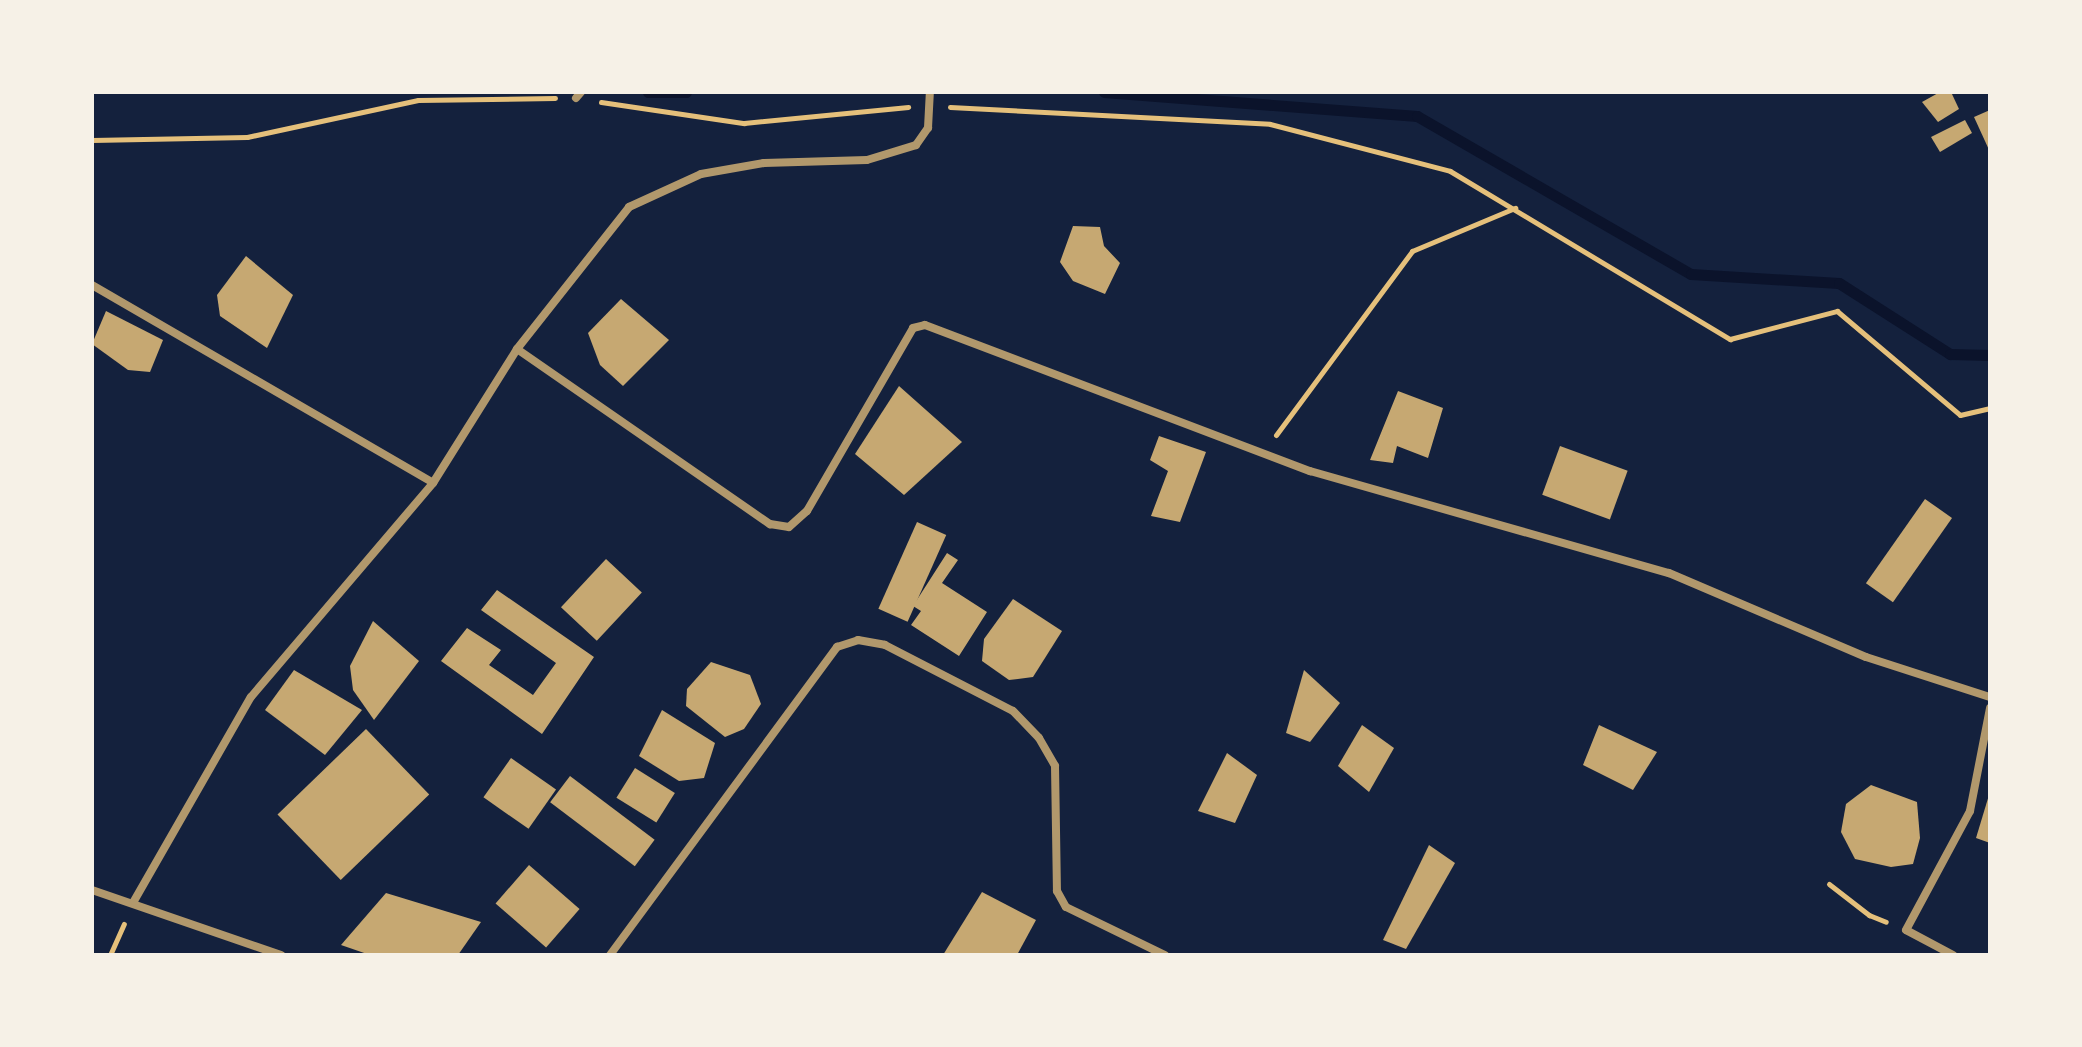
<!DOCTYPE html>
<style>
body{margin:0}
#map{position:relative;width:2082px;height:1047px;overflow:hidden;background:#14213d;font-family:"Fira Sans Condensed",sans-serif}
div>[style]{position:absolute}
.stream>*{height:11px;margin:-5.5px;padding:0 5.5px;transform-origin:5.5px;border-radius:5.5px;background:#0b132b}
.building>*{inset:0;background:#c6a872;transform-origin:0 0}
.path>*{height:5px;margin:-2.5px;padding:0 2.5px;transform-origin:2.5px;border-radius:2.5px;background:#e5c07b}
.minor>*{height:8px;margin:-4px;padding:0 4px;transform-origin:4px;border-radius:4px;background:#b1986c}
span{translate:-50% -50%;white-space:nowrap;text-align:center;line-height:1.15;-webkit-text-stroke:8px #f6f1e7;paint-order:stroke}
.frame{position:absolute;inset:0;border:94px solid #f6f1e7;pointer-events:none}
</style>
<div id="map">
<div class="stream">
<i style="left:648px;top:92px;width:38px"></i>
<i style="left:1104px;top:92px;width:314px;rotate:4.4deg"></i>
<i style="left:1417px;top:116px;width:316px;rotate:30deg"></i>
<i style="left:1691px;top:274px;width:148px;rotate:3.5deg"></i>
<i style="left:1839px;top:283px;width:132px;rotate:32.6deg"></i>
<i style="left:1950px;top:354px;width:40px;rotate:1.4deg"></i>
</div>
<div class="building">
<i style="clip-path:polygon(1940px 92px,1951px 92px,1959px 109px,1938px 122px,1922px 102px)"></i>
<i style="clip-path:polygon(1990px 110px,1990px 152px,1974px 117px)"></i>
<i style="clip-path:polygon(1965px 120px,1972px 133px,1940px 152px,1931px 137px)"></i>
<i style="clip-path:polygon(1073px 226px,1100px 227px,1104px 246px,1120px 263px,1105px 294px,1073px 281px,1060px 262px)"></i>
<i style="clip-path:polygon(246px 256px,293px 295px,267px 348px,220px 316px,217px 295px)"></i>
<i style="clip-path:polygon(621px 299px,669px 340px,623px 386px,600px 365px,588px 333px)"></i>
<i style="clip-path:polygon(106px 311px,163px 340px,150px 372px,128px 370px,92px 344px)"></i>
<i style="clip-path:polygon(899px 386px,962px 442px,904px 495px,855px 454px)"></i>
<i style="clip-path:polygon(1398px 391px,1443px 408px,1428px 458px,1397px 446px,1393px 463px,1370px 460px)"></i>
<i style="clip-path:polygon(1159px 436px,1206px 452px,1180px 522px,1151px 516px,1168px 471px,1150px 460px)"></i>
<i style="left:1560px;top:446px;width:72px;height:52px;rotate:20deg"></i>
<i style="left:1925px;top:499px;width:33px;height:103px;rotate:35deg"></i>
<i style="left:917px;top:522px;width:32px;height:95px;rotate:24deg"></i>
<i style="clip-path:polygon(947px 553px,958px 560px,942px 583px,987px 612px,959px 656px,911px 625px,921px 611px,913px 606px)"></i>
<i style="left:606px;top:559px;width:49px;height:66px;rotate:43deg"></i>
<i style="clip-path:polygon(497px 590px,594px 657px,542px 734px,441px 661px,467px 628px,501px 650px,489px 665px,533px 695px,556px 663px,481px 610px)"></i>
<i style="clip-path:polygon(1013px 599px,1062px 631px,1033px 677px,1009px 680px,982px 661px,984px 639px)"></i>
<i style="clip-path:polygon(373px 621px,419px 661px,374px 720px,353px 690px,350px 666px)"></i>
<i style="clip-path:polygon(711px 662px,750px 675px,761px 704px,744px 729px,725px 737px,686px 706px,687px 689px)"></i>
<i style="clip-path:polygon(294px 670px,362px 710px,325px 755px,265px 710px)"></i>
<i style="clip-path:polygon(1304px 670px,1340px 703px,1310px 742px,1286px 733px)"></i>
<i style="clip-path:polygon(662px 710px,715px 743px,704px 778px,679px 781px,639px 756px)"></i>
<i style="clip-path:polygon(1362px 725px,1394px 748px,1369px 792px,1338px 766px)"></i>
<i style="clip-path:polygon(1599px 725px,1657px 752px,1633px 790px,1583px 765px)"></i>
<i style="left:366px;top:729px;width:91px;height:123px;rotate:46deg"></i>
<i style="clip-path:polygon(1227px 753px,1257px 775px,1235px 823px,1198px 811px)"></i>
<i style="left:511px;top:758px;width:55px;height:48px;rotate:35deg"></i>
<i style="left:635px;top:768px;width:47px;height:35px;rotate:32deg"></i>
<i style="left:570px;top:776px;width:106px;height:33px;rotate:37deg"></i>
<i style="clip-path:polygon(1871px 785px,1917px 802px,1920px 838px,1913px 864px,1891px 867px,1855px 859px,1841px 832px,1846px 804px)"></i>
<i style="clip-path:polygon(1989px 795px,1990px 795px,1990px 843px,1976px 838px)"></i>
<i style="clip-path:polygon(1429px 845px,1455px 863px,1406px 949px,1383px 940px)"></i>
<i style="left:529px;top:865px;width:67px;height:51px;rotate:41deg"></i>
<i style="clip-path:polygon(982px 892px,1036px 920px,1017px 955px,943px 955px)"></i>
<i style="clip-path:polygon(386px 893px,481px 922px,458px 955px,370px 955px,341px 945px)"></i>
</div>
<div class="path">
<i style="left:601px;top:102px;width:145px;rotate:8.4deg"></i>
<i style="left:744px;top:123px;width:165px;rotate:-5.6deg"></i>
<i style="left:950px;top:107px;width:320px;rotate:3deg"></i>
<i style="left:1270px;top:124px;width:186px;rotate:14.6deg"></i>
<i style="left:1450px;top:171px;width:327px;rotate:31deg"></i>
<i style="left:1730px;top:339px;width:111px;rotate:-14.7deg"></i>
<i style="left:1837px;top:311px;width:161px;rotate:40.2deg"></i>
<i style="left:1960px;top:415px;width:31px;rotate:-13deg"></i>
<i style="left:92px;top:140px;width:155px;rotate:-1.1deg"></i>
<i style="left:247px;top:137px;width:175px;rotate:-12.2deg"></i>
<i style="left:418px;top:100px;width:137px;rotate:-0.8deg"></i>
<i style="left:1276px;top:435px;width:229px;rotate:-53.5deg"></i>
<i style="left:1412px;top:251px;width:112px;rotate:-22.7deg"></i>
<i style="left:1829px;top:884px;width:51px;rotate:37.8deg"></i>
<i style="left:1869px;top:915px;width:18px;rotate:22deg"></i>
<i style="left:110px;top:955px;width:34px;rotate:-66deg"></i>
</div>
<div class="minor">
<i style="left:576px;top:98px;width:8px;rotate:-50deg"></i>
<i style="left:92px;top:285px;width:394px;rotate:30.1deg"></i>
<i style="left:517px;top:349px;width:308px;rotate:34.7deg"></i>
<i style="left:770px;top:524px;width:19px;rotate:9deg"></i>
<i style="left:789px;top:527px;width:24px;rotate:-42deg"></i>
<i style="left:807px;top:511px;width:211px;rotate:-59.9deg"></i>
<i style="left:913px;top:328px;width:12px;rotate:-14deg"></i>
<i style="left:925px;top:325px;width:412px;rotate:20.8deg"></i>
<i style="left:1310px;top:471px;width:373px;rotate:15.9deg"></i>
<i style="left:1669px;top:573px;width:214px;rotate:23.1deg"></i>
<i style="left:1866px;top:657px;width:130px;rotate:17.9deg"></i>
<i style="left:92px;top:890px;width:200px;rotate:19deg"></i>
<i style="left:134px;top:901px;width:235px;rotate:-60.2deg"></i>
<i style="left:251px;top:697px;width:281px;rotate:-49.6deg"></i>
<i style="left:433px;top:483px;width:158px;rotate:-57.9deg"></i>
<i style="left:517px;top:349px;width:181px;rotate:-51.7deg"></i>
<i style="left:629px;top:207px;width:79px;rotate:-24.6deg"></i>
<i style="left:701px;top:174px;width:64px;rotate:-9.9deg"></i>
<i style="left:764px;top:163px;width:103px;rotate:-1.7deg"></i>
<i style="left:867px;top:160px;width:51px;rotate:-17deg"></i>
<i style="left:916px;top:145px;width:21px;rotate:-55deg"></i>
<i style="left:928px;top:128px;width:36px;rotate:-87deg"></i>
<i style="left:610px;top:955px;width:383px;rotate:-53.6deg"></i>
<i style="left:837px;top:647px;width:22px;rotate:-18deg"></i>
<i style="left:858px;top:640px;width:27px;rotate:10deg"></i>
<i style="left:885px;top:645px;width:144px;rotate:27.3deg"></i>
<i style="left:1013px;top:711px;width:37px;rotate:46deg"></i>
<i style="left:1039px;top:738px;width:32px;rotate:60deg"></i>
<i style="left:1055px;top:766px;width:125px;rotate:89.1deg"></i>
<i style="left:1057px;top:891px;width:18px;rotate:61deg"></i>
<i style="left:1066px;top:907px;width:110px;rotate:25.9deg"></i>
<i style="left:1953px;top:955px;width:53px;rotate:-152deg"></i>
<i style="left:1906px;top:930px;width:135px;rotate:-61.7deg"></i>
<i style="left:1970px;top:811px;width:105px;rotate:-79deg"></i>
</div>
<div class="frame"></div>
</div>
